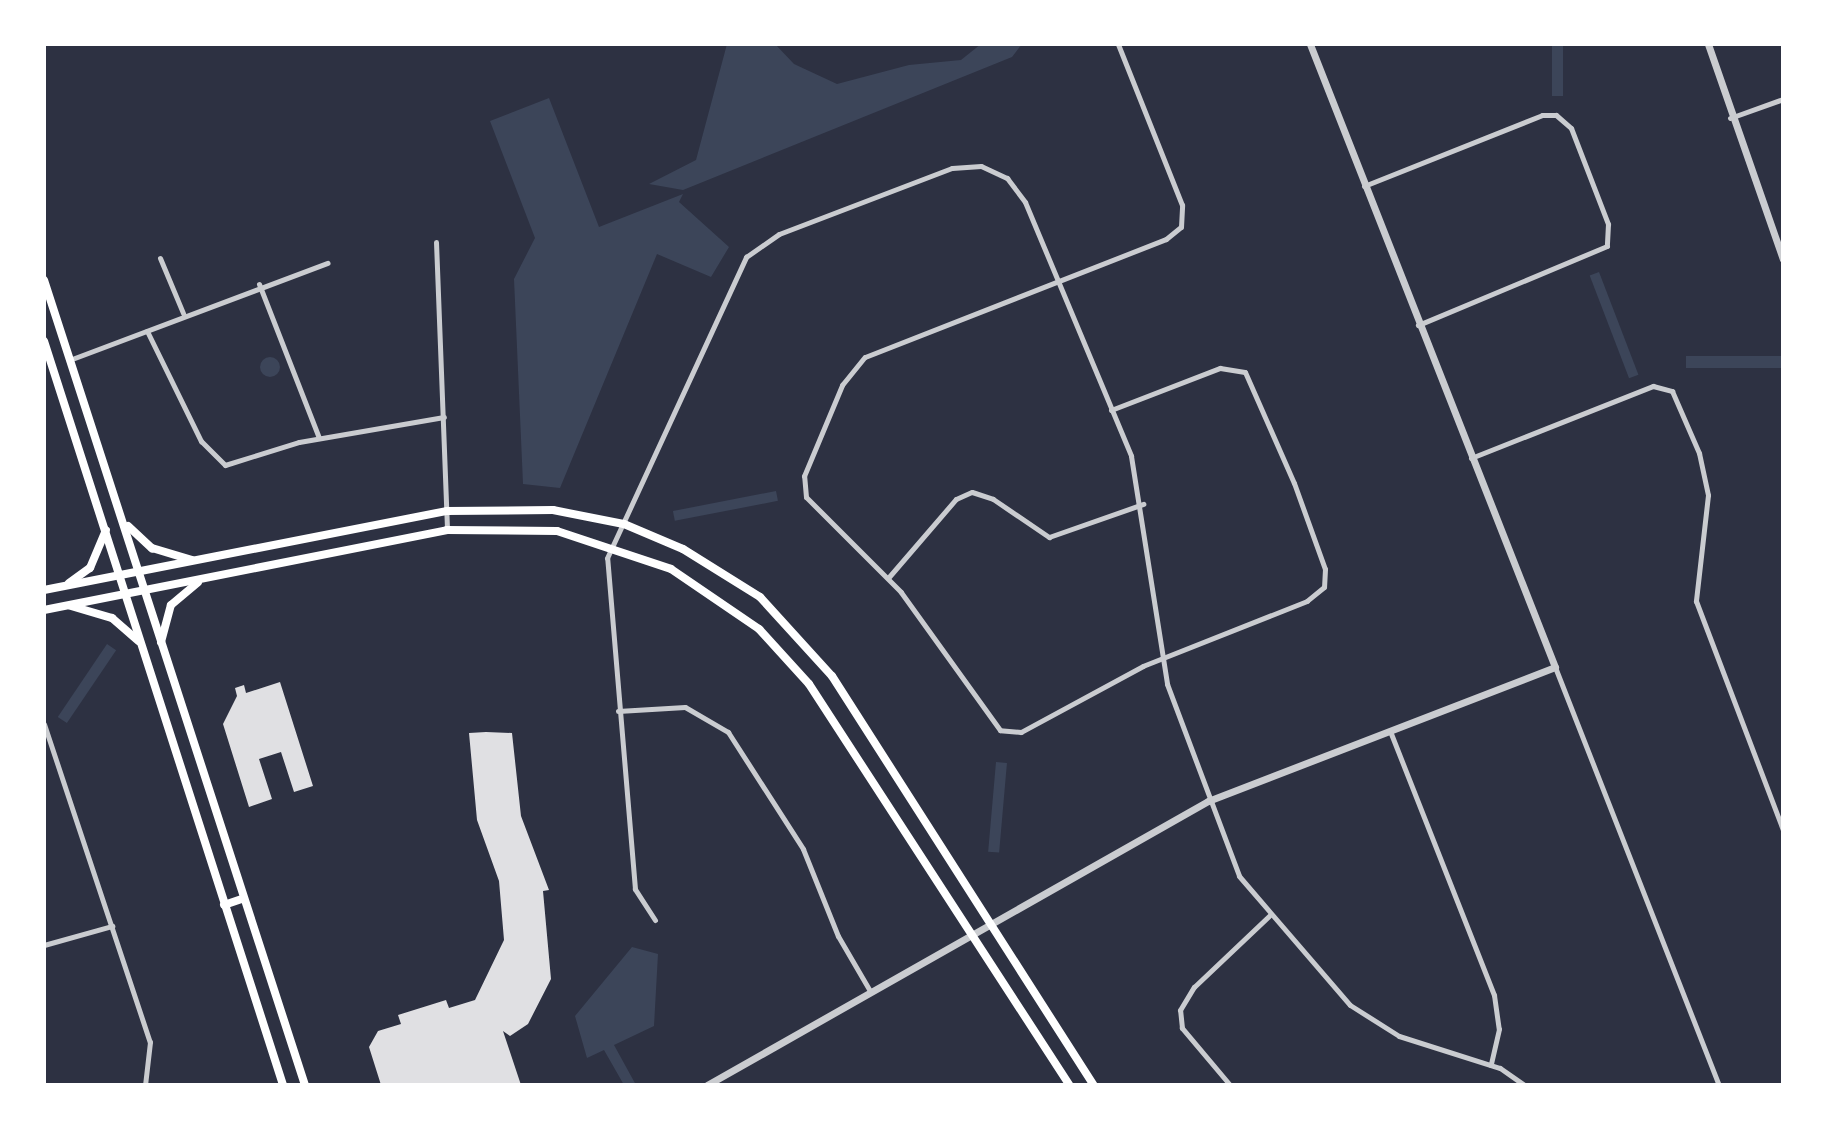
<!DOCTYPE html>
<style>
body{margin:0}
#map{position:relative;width:1827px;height:1129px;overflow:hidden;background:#2d3142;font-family:"Source Sans 3",sans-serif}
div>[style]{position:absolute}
.green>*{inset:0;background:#3c4559;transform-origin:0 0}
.round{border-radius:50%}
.building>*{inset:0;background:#e0e0e3}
.minor>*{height:5px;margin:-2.5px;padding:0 2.5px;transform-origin:2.5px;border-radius:2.5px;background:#caccd0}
.tertiary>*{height:7px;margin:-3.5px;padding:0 3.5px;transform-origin:3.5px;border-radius:3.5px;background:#caccd0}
.secondary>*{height:8px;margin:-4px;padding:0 4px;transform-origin:4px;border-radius:4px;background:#fff}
span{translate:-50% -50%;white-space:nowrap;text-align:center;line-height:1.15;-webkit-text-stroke:7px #fff;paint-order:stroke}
.frame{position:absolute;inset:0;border:46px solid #fff;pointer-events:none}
</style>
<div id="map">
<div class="green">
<i style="clip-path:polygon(727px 44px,775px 44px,794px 64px,837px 84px,909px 65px,961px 60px,981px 44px,1022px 44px,1012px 57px,683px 190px,649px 184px,696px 160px)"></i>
<i style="left:1552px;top:44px;width:11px;height:52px"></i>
<i style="clip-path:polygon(549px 98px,599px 227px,683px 194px,679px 202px,729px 247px,711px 277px,657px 254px,560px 488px,523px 484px,514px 279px,535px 238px,490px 121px)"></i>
<i style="left:1599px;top:272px;width:110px;height:10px;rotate:69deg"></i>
<i style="left:1783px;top:356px;width:12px;height:97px;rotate:90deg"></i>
<i class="round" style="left:260px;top:357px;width:20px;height:20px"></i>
<i style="left:776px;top:491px;width:10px;height:105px;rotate:79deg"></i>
<i style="left:107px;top:644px;width:11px;height:88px;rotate:34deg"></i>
<i style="left:996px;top:762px;width:11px;height:90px;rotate:5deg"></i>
<i style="clip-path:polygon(632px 947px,658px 954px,654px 1026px,614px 1045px,636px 1085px,624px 1085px,604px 1050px,587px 1058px,575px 1016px)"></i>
</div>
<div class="building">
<i style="clip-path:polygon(280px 682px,313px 786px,294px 792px,281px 752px,259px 759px,272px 799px,249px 807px,223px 724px,237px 696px,235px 688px,244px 685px,246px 693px)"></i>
<i style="clip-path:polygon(486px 732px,512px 733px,521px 816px,549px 890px,543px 891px,551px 979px,528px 1024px,510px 1036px,503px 1031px,521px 1085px,381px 1085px,369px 1047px,378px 1031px,401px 1024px,398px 1015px,446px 1000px,449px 1008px,475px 1000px,504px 940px,499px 881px,477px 820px,469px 733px)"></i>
</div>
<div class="minor">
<i style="left:1730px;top:118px;width:56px;rotate:-19.7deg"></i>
<i style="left:1364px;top:186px;width:192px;rotate:-21.7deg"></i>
<i style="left:1542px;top:115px;width:14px"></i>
<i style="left:1556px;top:115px;width:20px;rotate:41deg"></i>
<i style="left:1571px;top:128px;width:103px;rotate:68.9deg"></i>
<i style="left:1608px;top:224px;width:22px;rotate:93deg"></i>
<i style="left:1607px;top:246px;width:205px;rotate:157.3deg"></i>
<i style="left:436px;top:242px;width:288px;rotate:87.8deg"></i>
<i style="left:160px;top:258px;width:60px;rotate:67.3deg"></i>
<i style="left:259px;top:284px;width:165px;rotate:68.7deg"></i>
<i style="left:147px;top:331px;width:123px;rotate:63.9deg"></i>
<i style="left:201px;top:441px;width:34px;rotate:45deg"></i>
<i style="left:225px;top:465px;width:77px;rotate:-17.3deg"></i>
<i style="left:299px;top:442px;width:147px;rotate:-9.8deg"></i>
<i style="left:72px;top:359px;width:273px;rotate:-20.6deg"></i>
<i style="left:1111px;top:410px;width:117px;rotate:-21.1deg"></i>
<i style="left:1220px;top:368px;width:25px;rotate:9deg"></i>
<i style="left:1245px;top:372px;width:121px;rotate:66.2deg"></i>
<i style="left:1294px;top:483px;width:91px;rotate:70.2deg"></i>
<i style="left:1325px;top:569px;width:18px;rotate:93deg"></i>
<i style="left:1324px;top:587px;width:22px;rotate:141deg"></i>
<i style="left:1307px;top:601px;width:176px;rotate:158.4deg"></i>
<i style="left:1143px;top:666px;width:139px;rotate:151.6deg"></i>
<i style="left:1021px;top:732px;width:21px;rotate:-175deg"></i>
<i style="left:1000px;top:730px;width:170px;rotate:-125.7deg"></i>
<i style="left:901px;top:592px;width:134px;rotate:-135deg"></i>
<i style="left:806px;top:497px;width:21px;rotate:-95deg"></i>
<i style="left:804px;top:476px;width:99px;rotate:-67.3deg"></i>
<i style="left:842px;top:385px;width:36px;rotate:-51deg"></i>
<i style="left:865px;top:357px;width:323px;rotate:-21.4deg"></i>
<i style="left:1166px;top:239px;width:19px;rotate:-39deg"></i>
<i style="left:1181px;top:227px;width:22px;rotate:-87deg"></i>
<i style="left:1182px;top:205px;width:173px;rotate:-111.7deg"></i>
<i style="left:1471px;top:458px;width:196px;rotate:-21.6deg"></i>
<i style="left:1653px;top:386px;width:20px;rotate:15deg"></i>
<i style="left:1672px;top:391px;width:68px;rotate:66.5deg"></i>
<i style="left:1699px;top:453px;width:43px;rotate:77.9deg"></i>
<i style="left:1708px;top:495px;width:107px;rotate:96.5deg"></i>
<i style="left:1696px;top:601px;width:245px;rotate:69.2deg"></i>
<i style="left:888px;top:578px;width:104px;rotate:-49.3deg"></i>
<i style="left:956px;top:499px;width:17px;rotate:-24deg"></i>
<i style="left:972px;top:492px;width:22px;rotate:18deg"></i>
<i style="left:993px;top:499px;width:68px;rotate:34.2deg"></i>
<i style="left:1049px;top:537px;width:100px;rotate:-19.3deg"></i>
<i style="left:1555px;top:667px;width:449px;rotate:68.6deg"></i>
<i style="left:618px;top:711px;width:67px;rotate:-3.4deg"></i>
<i style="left:685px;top:707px;width:50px;rotate:30.2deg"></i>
<i style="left:728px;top:732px;width:139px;rotate:57.3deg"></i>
<i style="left:803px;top:849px;width:94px;rotate:68.1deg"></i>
<i style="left:838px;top:936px;width:64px;rotate:59.8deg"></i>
<i style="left:44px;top:724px;width:335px;rotate:71.6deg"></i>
<i style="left:150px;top:1042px;width:43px;rotate:96.6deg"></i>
<i style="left:1390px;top:731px;width:284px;rotate:68.5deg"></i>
<i style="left:1494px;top:995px;width:34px;rotate:82deg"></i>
<i style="left:1499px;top:1029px;width:37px;rotate:103deg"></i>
<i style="left:655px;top:920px;width:37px;rotate:-123deg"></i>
<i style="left:635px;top:889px;width:332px;rotate:-94.8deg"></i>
<i style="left:607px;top:558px;width:332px;rotate:-65.2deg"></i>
<i style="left:746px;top:257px;width:40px;rotate:-34.9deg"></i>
<i style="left:779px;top:234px;width:185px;rotate:-20.9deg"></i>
<i style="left:952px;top:168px;width:29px;rotate:-4deg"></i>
<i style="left:981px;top:166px;width:29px;rotate:25deg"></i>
<i style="left:1007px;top:178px;width:30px;rotate:53deg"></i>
<i style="left:1025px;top:202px;width:275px;rotate:67.3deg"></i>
<i style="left:1131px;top:456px;width:231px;rotate:81deg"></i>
<i style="left:1167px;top:684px;width:205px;rotate:69.4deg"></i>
<i style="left:1239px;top:876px;width:170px;rotate:49.3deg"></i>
<i style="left:1350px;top:1005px;width:58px;rotate:32.3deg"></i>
<i style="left:1399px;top:1036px;width:106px;rotate:17.6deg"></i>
<i style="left:1500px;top:1068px;width:29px;rotate:35deg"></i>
<i style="left:44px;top:945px;width:71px;rotate:-15.6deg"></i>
<i style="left:1230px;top:1085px;width:75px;rotate:-130.1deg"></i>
<i style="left:1182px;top:1028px;width:18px;rotate:-96deg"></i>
<i style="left:1180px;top:1010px;width:27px;rotate:-59deg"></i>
<i style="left:1194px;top:987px;width:105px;rotate:-43.5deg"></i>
</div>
<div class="tertiary">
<i style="left:1708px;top:44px;width:228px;rotate:70.8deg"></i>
<i style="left:707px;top:1085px;width:576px;rotate:-29.55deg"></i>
<i style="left:1208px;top:801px;width:372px;rotate:-21.1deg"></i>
<i style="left:1555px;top:667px;width:669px;rotate:-111.47deg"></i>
</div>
<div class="secondary">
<i style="left:44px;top:280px;width:846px;rotate:72.04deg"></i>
<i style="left:44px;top:341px;width:781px;rotate:72.19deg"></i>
<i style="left:128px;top:526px;width:33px;rotate:43deg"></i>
<i style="left:152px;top:548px;width:42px;rotate:16.7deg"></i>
<i style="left:69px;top:583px;width:26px;rotate:-36deg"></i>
<i style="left:90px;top:568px;width:41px;rotate:-67.2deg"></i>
<i style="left:44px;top:590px;width:411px;rotate:-11.1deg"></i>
<i style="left:447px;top:511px;width:106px;rotate:-0.5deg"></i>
<i style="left:553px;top:510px;width:72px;rotate:11.2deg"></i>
<i style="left:624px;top:524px;width:64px;rotate:23deg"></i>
<i style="left:683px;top:549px;width:91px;rotate:31.9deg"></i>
<i style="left:760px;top:597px;width:107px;rotate:47.7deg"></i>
<i style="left:832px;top:676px;width:486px;rotate:57.4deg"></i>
<i style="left:71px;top:606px;width:43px;rotate:16.3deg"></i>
<i style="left:112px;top:618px;width:35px;rotate:41deg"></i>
<i style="left:44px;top:610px;width:411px;rotate:-11.2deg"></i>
<i style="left:447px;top:530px;width:110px;rotate:0.5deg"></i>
<i style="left:557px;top:531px;width:120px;rotate:18.4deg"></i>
<i style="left:671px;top:569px;width:107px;rotate:34.3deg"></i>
<i style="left:759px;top:629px;width:74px;rotate:47.7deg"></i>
<i style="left:809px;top:684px;width:478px;rotate:57deg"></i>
<i style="left:161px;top:642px;width:38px;rotate:-75deg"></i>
<i style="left:171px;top:605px;width:35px;rotate:-40deg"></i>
<i style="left:224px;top:905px;width:21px;rotate:-19deg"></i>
</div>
<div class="frame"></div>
</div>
